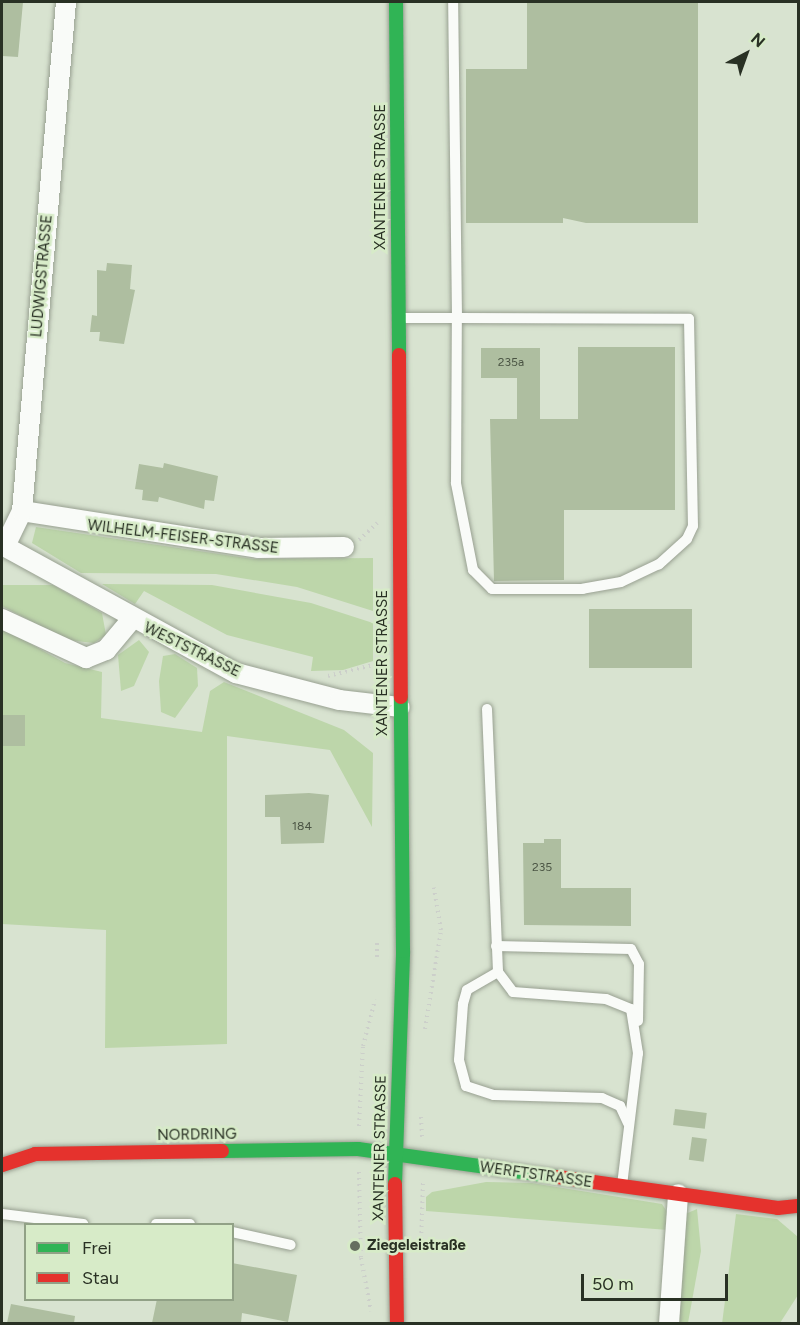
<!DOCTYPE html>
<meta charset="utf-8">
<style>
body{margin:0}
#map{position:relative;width:800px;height:1325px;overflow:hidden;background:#d8e3d0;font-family:Figtree,sans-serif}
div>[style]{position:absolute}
.green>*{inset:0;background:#bdd6aa}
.building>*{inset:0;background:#aebea0;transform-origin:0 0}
.path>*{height:4px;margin-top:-2px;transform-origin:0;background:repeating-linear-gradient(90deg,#cccfca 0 1.5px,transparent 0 6px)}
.roads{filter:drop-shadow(0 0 2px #98a091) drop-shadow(0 0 2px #98a091)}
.lane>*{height:10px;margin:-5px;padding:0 5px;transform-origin:5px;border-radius:5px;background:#f9fbf8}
.street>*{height:20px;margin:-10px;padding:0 10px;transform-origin:10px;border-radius:10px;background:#f9fbf8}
.fast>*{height:14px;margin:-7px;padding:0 7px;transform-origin:7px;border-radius:7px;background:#30b455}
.jam>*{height:14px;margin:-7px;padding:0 7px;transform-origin:7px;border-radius:7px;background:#e5322d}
.dots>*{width:16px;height:16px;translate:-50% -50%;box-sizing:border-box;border:3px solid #d7ebc8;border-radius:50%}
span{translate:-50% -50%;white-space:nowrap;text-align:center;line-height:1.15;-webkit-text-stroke:5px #d7ebc8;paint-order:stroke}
.number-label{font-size:12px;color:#4a5443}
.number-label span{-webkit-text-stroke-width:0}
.street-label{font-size:15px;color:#293124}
.poi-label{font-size:15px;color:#293124;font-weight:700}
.left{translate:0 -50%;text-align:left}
.frame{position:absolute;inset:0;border:3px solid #293124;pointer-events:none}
.legend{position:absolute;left:24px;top:1223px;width:210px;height:78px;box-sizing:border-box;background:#d7ebc8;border:2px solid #91a186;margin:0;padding:8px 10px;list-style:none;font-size:18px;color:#293124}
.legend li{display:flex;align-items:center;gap:12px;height:30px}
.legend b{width:30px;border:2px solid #91a186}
.north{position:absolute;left:716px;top:24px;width:60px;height:60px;-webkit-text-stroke:4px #d7ebc8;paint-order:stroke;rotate:41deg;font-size:16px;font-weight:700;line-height:24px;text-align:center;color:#293124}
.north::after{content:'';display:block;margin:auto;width:21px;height:27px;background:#293124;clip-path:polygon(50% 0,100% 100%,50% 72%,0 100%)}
.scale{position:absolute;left:581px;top:1274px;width:147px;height:27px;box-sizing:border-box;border:3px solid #293124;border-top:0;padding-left:8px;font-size:18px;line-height:21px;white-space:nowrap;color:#293124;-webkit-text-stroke:4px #d7ebc8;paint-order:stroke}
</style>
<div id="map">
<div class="green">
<i style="clip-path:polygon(36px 527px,253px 559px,373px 558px,373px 611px,297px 587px,216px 574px,81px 573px,32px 543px)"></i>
<i style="clip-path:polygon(102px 584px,212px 585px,311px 603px,373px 623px,373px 661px,343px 670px,311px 671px,313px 657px,227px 635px,144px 591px,135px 604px)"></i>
<i style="clip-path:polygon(2px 585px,53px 585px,102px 613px,106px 635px,94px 643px,68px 640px,2px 606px)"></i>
<i style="clip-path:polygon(2px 628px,65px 663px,102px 672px,101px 718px,202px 732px,210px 691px,224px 682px,344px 730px,373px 753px,372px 827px,330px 750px,227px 736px,227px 1044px,105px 1048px,106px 930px,2px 924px)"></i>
<i style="clip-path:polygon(139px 640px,149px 652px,134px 686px,121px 691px,118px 655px)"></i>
<i style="clip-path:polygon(175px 654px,197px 668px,198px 686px,175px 718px,161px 712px,159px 681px,163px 656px)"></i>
<i style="clip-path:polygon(486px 1182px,532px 1183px,662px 1204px,669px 1215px,668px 1230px,426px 1211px,426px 1197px,432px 1192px)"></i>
<i style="clip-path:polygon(697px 1209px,701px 1251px,688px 1323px,676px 1324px,683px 1215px)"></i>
<i style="clip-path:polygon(736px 1214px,777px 1219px,798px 1237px,798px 1295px,780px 1323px,722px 1324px)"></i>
</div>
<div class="building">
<i style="clip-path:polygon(2px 2px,23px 2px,18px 57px,2px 56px)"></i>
<i style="clip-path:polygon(527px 2px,698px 2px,698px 223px,586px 223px,563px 218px,563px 223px,466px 223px,466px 69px,527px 69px)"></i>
<i style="clip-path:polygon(107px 263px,132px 265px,130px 289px,135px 290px,124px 344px,99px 341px,100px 332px,90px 332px,92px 315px,97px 316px,97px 270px,106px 271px)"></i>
<i style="clip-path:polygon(578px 347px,675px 347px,675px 510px,564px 510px,564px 580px,494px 581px,490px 419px,517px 419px,517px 378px,481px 378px,481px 348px,540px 348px,540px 419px,578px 419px)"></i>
<i style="clip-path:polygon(164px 463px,218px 476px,214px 501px,205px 500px,204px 509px,159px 497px,158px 502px,142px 500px,143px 490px,135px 489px,139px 464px,163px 468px)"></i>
<i style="left:589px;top:609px;width:103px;height:59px"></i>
<i style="left:2px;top:715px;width:23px;height:31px"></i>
<i style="clip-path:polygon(309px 793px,329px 795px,324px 843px,281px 844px,280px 817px,265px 817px,265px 795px)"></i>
<i style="clip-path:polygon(544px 839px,561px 839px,561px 888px,631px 888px,631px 926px,524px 925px,523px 843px,544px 843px)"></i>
<i style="left:675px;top:1109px;width:32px;height:16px;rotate:7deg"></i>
<i style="left:692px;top:1137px;width:15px;height:23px;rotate:8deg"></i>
<i style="clip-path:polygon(232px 1263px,297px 1275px,288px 1322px,242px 1313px,241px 1323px,152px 1323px,157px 1299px,232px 1299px)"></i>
<i style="clip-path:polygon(11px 1304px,75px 1316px,74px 1323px,7px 1323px)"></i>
</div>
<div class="path">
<i style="left:359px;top:540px;width:25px;rotate:-43deg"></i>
<i style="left:328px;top:676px;width:50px;rotate:-13.8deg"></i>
<i style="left:377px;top:957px;width:17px;rotate:-90deg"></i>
<i style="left:425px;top:1029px;width:100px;rotate:-80.8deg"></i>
<i style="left:441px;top:930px;width:43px;rotate:-99.5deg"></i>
<i style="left:421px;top:1117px;width:20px;rotate:87deg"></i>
<i style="left:359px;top:1126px;width:80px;rotate:-87.1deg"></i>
<i style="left:363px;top:1046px;width:48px;rotate:-75.4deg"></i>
<i style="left:359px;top:1172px;width:86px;rotate:88.7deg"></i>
<i style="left:361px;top:1258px;width:54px;rotate:79.3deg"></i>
<i style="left:421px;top:1245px;width:65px;rotate:-88.2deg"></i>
</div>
<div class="roads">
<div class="lane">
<i style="left:398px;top:318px;width:59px"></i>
<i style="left:457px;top:318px;width:232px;rotate:0.2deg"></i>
<i style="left:689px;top:319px;width:207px;rotate:88.9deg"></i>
<i style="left:693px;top:526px;width:14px;rotate:115deg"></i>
<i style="left:687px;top:539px;width:38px;rotate:138deg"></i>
<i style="left:659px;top:564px;width:42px;rotate:154.7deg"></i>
<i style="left:621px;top:582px;width:39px;rotate:170deg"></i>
<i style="left:583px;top:589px;width:91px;rotate:180deg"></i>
<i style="left:492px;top:589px;width:27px;rotate:-135deg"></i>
<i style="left:473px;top:570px;width:89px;rotate:-101.1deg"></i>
<i style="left:456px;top:483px;width:165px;rotate:-89.7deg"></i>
<i style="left:457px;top:318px;width:316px;rotate:-90.7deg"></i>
<i style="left:487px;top:709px;width:263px;rotate:87.6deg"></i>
<i style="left:498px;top:972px;width:25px;rotate:53deg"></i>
<i style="left:513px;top:992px;width:93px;rotate:4.3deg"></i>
<i style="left:606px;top:999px;width:27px;rotate:22deg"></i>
<i style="left:631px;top:1009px;width:45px;rotate:81deg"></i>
<i style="left:638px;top:1053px;width:134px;rotate:96.9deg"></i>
<i style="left:496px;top:946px;width:135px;rotate:1.3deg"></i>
<i style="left:631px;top:949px;width:17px;rotate:62deg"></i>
<i style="left:639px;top:964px;width:57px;rotate:91deg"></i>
<i style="left:498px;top:972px;width:36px;rotate:150deg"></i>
<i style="left:467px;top:990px;width:15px;rotate:106deg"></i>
<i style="left:463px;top:1004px;width:56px;rotate:94.1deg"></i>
<i style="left:459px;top:1060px;width:27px;rotate:75deg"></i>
<i style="left:466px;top:1086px;width:29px;rotate:18deg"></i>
<i style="left:494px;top:1095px;width:108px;rotate:1.6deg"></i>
<i style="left:602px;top:1098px;width:20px;rotate:24deg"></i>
<i style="left:620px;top:1106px;width:19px;rotate:65deg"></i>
<i style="left:2px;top:1214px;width:82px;rotate:7deg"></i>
<i style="left:156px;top:1224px;width:34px"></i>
<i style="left:232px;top:1232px;width:60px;rotate:12.4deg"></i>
</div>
<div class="street">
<i style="left:22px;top:511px;width:239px;rotate:8.9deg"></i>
<i style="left:258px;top:548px;width:86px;rotate:-0.7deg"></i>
<i style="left:2px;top:545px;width:267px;rotate:28.7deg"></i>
<i style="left:236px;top:673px;width:107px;rotate:14.6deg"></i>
<i style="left:340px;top:700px;width:60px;rotate:6.7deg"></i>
<i style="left:5px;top:546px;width:39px;rotate:-64deg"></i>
<i style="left:22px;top:511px;width:511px;rotate:-85.06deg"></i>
<i style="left:2px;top:619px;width:93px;rotate:24.9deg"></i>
<i style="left:86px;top:658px;width:22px;rotate:-22deg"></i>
<i style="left:106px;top:650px;width:40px;rotate:-50deg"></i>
<i style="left:669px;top:1324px;width:130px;rotate:-86deg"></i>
</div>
<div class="fast">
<i style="left:396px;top:2px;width:353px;rotate:89.5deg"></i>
<i style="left:222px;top:1151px;width:136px;rotate:-0.8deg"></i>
<i style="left:358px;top:1149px;width:202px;rotate:8deg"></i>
<i style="left:395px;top:1184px;width:233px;rotate:-88deg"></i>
<i style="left:403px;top:951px;width:254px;rotate:-90.5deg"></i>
</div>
<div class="jam">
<i style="left:399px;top:355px;width:342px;rotate:89.7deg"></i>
<i style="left:2px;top:1165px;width:35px;rotate:-18deg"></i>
<i style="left:35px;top:1154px;width:187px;rotate:-0.9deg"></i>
<i style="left:558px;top:1177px;width:222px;rotate:8deg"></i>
<i style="left:778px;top:1208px;width:20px;rotate:-6deg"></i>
<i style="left:395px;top:1184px;width:140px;rotate:89.2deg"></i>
</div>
</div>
<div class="dots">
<i style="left:355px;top:1246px;background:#666f60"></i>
</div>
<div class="number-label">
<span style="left:511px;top:363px">235a</span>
<span style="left:302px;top:827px">184</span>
<span style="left:542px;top:868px">235</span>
</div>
<div class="street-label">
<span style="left:381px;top:177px;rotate:-90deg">XANTENER STRASSE</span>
<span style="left:42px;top:276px;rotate:-85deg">LUDWIGSTRASSE</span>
<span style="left:183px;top:537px;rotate:7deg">WILHELM-FEISER-STRASSE</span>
<span style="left:192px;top:650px;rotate:26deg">WESTSTRASSE</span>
<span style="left:383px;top:663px;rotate:-90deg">XANTENER STRASSE</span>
<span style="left:197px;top:1135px;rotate:-1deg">NORDRING</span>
<span style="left:380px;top:1148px;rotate:-89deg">XANTENER STRASSE</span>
<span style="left:536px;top:1175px;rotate:8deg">WERFTSTRASSE</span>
</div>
<div class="poi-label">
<span class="left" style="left:367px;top:1246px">Ziegeleistraße</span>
</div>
<div class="frame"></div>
<ul class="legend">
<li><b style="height:8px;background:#30b455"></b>Frei</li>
<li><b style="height:8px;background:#e5322d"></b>Stau</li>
</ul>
<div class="north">N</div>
<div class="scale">50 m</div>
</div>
